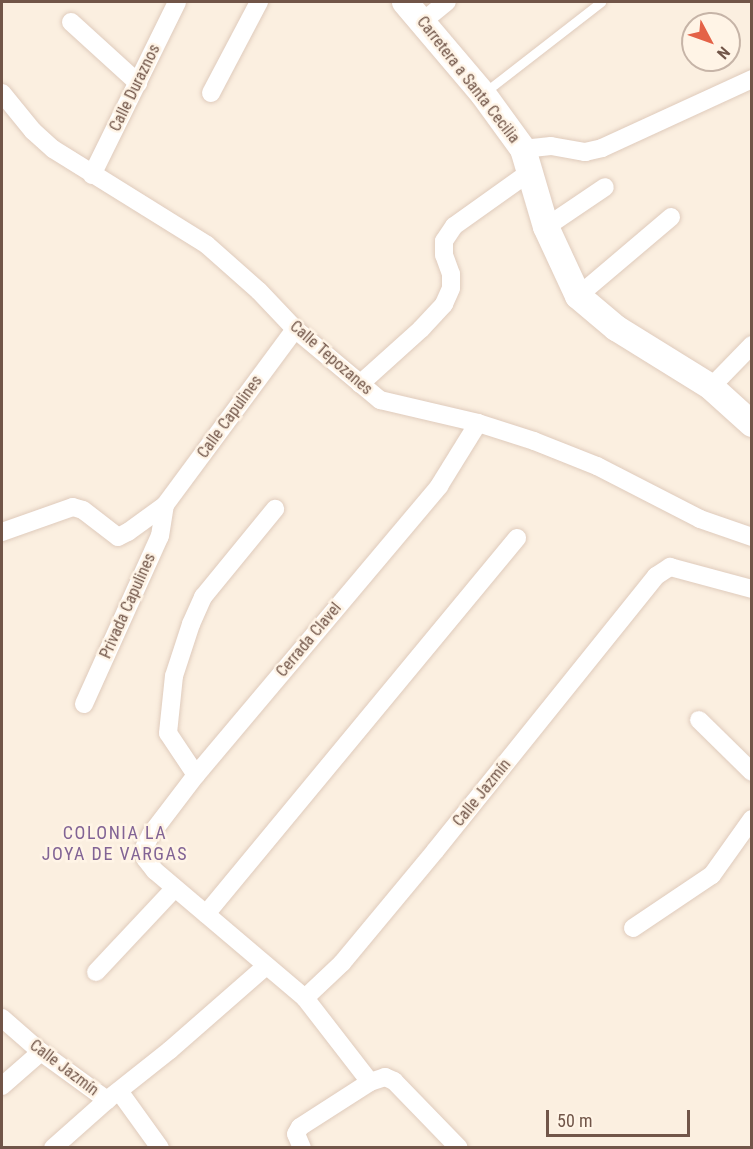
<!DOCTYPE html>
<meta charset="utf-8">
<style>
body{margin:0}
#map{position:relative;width:753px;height:1149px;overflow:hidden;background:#fbefe0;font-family:"Roboto Condensed",sans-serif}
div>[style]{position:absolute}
.roads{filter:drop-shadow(0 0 2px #dfcbbc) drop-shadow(0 0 2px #dfcbbc)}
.lane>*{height:9px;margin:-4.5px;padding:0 4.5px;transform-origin:4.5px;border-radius:4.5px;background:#fff}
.street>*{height:18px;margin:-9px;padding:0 9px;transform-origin:9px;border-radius:9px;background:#fff}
.secondary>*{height:26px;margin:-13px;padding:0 13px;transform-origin:13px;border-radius:13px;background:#fff}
span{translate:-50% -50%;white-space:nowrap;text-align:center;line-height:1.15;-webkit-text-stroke:5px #fff4e6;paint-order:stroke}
.street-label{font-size:16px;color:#715548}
.neighbourhood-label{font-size:18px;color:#826495;letter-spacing:1.5px}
.frame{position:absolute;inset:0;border:3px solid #715548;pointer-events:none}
.north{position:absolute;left:681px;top:12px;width:60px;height:60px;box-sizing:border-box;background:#fff4e6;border:2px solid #c6b4a7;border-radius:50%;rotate:131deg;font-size:16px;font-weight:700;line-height:24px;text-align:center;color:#715548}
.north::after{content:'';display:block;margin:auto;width:21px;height:27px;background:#e46247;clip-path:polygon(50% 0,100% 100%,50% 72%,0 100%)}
.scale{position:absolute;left:546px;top:1110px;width:144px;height:27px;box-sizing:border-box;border:3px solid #715548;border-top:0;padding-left:8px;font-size:18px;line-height:21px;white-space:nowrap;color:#715548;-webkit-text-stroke:4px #fff4e6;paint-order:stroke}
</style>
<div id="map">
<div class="roads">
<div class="lane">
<i style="left:485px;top:92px;width:147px;rotate:-37.8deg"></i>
</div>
<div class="street">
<i style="left:71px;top:22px;width:91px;rotate:42.3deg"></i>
<i style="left:422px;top:22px;width:32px;rotate:-39deg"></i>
<i style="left:2px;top:93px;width:49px;rotate:50.8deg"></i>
<i style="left:33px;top:131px;width:27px;rotate:42deg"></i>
<i style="left:53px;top:149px;width:181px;rotate:31.9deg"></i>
<i style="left:207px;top:245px;width:69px;rotate:41.5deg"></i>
<i style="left:259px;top:291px;width:52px;rotate:46.5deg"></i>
<i style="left:295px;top:329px;width:111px;rotate:39.9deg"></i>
<i style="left:380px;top:400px;width:101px;rotate:13.2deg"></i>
<i style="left:478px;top:423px;width:59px;rotate:17.8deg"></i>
<i style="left:534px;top:441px;width:68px;rotate:21.6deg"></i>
<i style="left:597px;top:466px;width:116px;rotate:27.2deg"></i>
<i style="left:700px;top:519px;width:55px;rotate:19.1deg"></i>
<i style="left:211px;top:93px;width:103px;rotate:-62.2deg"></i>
<i style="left:523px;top:149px;width:28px;rotate:-6deg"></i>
<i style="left:551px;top:146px;width:35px;rotate:10deg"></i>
<i style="left:585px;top:152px;width:17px;rotate:-13deg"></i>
<i style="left:602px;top:148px;width:165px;rotate:-24.7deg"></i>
<i style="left:92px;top:175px;width:193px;rotate:-63.8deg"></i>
<i style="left:546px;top:227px;width:71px;rotate:-34.1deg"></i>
<i style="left:578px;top:296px;width:122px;rotate:-40.3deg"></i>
<i style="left:360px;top:384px;width:82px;rotate:-42deg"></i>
<i style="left:421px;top:329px;width:34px;rotate:-47deg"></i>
<i style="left:444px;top:304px;width:17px;rotate:-66deg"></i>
<i style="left:451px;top:288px;width:14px;rotate:-90deg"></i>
<i style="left:451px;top:274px;width:20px;rotate:-110deg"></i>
<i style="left:444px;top:255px;width:14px;rotate:-90deg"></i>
<i style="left:444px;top:241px;width:18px;rotate:-56deg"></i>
<i style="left:454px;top:226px;width:95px;rotate:-35.5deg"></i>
<i style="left:711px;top:387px;width:59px;rotate:-45.7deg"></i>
<i style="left:2px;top:532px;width:75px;rotate:-19.4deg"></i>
<i style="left:73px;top:507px;width:10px;rotate:17deg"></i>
<i style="left:83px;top:510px;width:44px;rotate:37.6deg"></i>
<i style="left:118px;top:537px;width:11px;rotate:-27deg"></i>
<i style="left:128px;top:532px;width:46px;rotate:-36.1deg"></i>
<i style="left:165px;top:505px;width:219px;rotate:-53.5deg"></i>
<i style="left:84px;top:704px;width:184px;rotate:-65.7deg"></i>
<i style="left:160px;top:536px;width:31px;rotate:-81deg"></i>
<i style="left:699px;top:720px;width:74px;rotate:44.5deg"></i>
<i style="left:196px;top:775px;width:50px;rotate:-123.7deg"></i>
<i style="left:168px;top:733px;width:57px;rotate:-84deg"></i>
<i style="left:174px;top:676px;width:55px;rotate:-71.9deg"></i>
<i style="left:191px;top:624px;width:30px;rotate:-66deg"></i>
<i style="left:203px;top:597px;width:114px;rotate:-50.7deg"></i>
<i style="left:206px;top:914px;width:488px;rotate:-50.4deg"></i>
<i style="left:633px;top:928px;width:95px;rotate:-33.9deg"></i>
<i style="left:712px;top:875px;width:69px;rotate:-54.5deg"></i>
<i style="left:96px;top:972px;width:115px;rotate:-46.8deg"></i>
<i style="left:305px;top:998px;width:51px;rotate:-43.4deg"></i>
<i style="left:342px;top:963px;width:146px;rotate:-50.3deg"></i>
<i style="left:435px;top:851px;width:353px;rotate:-51.2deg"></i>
<i style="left:656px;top:576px;width:17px;rotate:-33deg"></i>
<i style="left:670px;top:567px;width:85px;rotate:15deg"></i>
<i style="left:2px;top:1018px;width:52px;rotate:41.1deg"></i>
<i style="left:41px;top:1052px;width:82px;rotate:36deg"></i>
<i style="left:107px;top:1100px;width:80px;rotate:-38.4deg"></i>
<i style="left:170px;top:1050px;width:128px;rotate:-41.2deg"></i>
<i style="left:370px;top:1082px;width:106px;rotate:-127.7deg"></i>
<i style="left:305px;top:998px;width:197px;rotate:-139.7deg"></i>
<i style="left:155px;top:871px;width:16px;rotate:-128deg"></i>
<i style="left:145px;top:858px;width:12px;rotate:-90deg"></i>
<i style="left:145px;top:846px;width:13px;rotate:-63deg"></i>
<i style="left:151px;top:834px;width:74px;rotate:-52.7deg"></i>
<i style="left:196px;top:775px;width:378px;rotate:-49.9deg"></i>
<i style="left:439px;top:486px;width:74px;rotate:-58.2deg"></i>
<i style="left:2px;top:1086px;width:52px;rotate:-41.1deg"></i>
<i style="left:119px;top:1091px;width:70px;rotate:54.3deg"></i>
<i style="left:53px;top:1148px;width:72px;rotate:-41.6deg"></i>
<i style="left:302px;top:1148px;width:15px;rotate:-113deg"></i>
<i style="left:296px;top:1134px;width:8px;rotate:-60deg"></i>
<i style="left:300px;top:1127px;width:83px;rotate:-32.7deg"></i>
<i style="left:370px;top:1082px;width:16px;rotate:-18deg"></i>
<i style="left:385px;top:1077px;width:10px;rotate:24deg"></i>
<i style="left:394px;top:1081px;width:93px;rotate:45.9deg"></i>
</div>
<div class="secondary">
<i style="left:405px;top:2px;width:121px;rotate:49.7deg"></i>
<i style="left:483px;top:94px;width:68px;rotate:54deg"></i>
<i style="left:523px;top:149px;width:81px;rotate:73.6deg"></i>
<i style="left:546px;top:227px;width:76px;rotate:65.1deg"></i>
<i style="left:578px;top:296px;width:50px;rotate:40.1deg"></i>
<i style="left:616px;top:328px;width:112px;rotate:31.8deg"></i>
<i style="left:711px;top:387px;width:55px;rotate:42.1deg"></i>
</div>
</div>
<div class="street-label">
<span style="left:468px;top:80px;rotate:52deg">Carretera a Santa Cecilia</span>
<span style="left:135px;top:88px;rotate:-64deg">Calle Duraznos</span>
<span style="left:331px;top:358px;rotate:41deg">Calle Tepozanes</span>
<span style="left:230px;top:417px;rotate:-54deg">Calle Capulines</span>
<span style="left:128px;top:606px;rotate:-66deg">Privada Capulines</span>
<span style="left:309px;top:640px;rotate:-50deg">Cerrada Clavel</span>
<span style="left:482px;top:793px;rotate:-51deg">Calle Jazmín</span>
<span style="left:64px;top:1068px;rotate:37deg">Calle Jazmín</span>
</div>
<div class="neighbourhood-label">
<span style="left:115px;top:844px">COLONIA LA<br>JOYA DE VARGAS</span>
</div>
<div class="frame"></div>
<div class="north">N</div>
<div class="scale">50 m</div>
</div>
